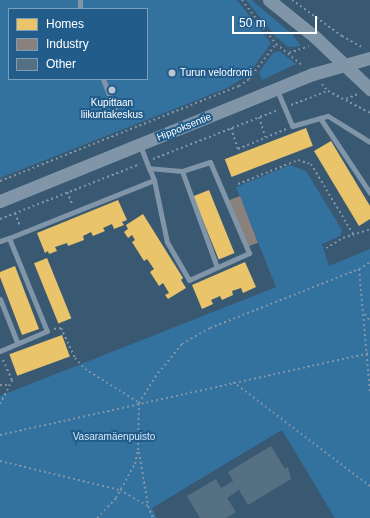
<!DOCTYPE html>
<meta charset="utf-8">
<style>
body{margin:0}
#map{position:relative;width:370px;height:518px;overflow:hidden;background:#395973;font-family:Helvetica,sans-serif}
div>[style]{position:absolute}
.green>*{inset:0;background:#33719f}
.homes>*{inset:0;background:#e9c46a;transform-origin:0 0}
.industry>*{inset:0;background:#8a817c;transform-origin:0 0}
.building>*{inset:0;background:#556f83}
.path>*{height:2px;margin-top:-1px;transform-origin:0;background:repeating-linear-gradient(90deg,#8095a7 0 2px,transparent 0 5px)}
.service>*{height:5px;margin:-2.5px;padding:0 2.5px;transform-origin:2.5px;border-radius:2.5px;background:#8095a7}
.tertiary>*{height:13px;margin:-6.5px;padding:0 6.5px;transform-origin:6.5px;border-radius:6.5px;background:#8095a7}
.dots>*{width:11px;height:11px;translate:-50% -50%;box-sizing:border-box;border:2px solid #215c8b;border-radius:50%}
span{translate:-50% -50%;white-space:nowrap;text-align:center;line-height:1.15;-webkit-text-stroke:4px #215c8b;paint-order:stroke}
.poi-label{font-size:10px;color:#fff}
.left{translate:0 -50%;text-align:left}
.street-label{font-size:10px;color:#fff}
.park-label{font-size:10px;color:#d3e8f8}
.legend{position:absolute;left:8px;top:8px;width:140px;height:72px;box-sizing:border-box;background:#215c8b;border:1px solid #7a9db9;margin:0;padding:5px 7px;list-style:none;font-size:12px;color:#fff}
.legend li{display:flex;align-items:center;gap:8px;height:20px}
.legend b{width:20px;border:1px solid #7a9db9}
.scale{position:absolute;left:232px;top:16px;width:85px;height:18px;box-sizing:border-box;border:2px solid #fff;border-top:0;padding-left:5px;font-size:12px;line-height:14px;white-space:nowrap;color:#fff;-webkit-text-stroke:3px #215c8b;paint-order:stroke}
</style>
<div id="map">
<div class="green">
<i style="clip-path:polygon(evenodd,0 0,237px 0,271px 43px,248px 75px,227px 88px,0 178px,0 0,9px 9px,147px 9px,147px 79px,9px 79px,9px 9px)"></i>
<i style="clip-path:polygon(246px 0,252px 0,261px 8px,292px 34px,301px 46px,288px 47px,276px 37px)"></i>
<i style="clip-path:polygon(279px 51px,296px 64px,262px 80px,259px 72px,273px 53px)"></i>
<i style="clip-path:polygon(290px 165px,306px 171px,342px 230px,340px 236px,322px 244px,329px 266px,370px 249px,370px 518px,335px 518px,282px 430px,152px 508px,157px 518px,0 518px,0 396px,276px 287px,236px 187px)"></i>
</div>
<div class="homes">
<i style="left:306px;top:128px;width:19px;height:87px;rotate:69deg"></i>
<i style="clip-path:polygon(331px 141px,370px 206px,370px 219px,359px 226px,314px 151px)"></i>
<i style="left:209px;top:190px;width:68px;height:17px;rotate:68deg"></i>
<i style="clip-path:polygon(118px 200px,127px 220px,122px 222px,124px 225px,114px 229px,112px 224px,103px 228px,105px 231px,93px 236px,91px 232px,83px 236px,84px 240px,68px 246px,67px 243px,55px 247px,57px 251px,49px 254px,48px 251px,45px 253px,37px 233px)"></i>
<i style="clip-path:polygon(143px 214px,183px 278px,181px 280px,186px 288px,168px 299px,165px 295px,169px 293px,163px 283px,159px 286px,150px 272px,154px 269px,147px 259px,144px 261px,132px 242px,135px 240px,132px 235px,128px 238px,124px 232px,128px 229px,126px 225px)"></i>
<i style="left:47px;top:258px;width:65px;height:14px;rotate:68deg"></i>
<i style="clip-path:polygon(245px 262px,256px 287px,243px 293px,241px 288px,232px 291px,233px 295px,222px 300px,220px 296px,211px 300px,213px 304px,202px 309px,192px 285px)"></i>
<i style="clip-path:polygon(15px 266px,39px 329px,22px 335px,0 277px,0 272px)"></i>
<i style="left:62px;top:335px;width:23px;height:56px;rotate:70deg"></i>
</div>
<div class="industry">
<i style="left:240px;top:196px;width:50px;height:12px;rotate:69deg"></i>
</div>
<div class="building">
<i style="clip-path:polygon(271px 446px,285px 469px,288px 467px,291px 479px,248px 505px,239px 490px,227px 498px,236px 512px,226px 518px,200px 518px,187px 496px,216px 479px,221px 488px,233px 481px,228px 472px)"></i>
</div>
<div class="path">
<i style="left:242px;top:0;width:56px;rotate:52.3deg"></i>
<i style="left:276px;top:44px;width:35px;rotate:39deg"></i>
<i style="left:292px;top:0;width:62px;rotate:35.8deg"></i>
<i style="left:342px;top:36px;width:25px;rotate:29deg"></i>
<i style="left:289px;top:53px;width:21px;rotate:-19deg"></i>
<i style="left:322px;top:84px;width:9px;rotate:49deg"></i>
<i style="left:328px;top:91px;width:47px;rotate:27.6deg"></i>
<i style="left:346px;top:99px;width:13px;rotate:-23deg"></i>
<i style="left:291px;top:105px;width:40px;rotate:-21deg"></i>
<i style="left:259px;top:117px;width:21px;rotate:73deg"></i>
<i style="left:231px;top:128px;width:22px;rotate:72deg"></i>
<i style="left:238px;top:149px;width:52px;rotate:-22.6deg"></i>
<i style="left:153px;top:159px;width:134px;rotate:-21.4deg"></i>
<i style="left:0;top:181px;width:257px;rotate:-21.7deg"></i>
<i style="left:239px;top:86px;width:12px;rotate:-35deg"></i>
<i style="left:249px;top:79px;width:44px;rotate:-52.4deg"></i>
<i style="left:238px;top:184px;width:65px;rotate:-21.8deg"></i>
<i style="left:298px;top:160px;width:14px;rotate:17deg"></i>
<i style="left:311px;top:164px;width:82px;rotate:59deg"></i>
<i style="left:67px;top:192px;width:13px;rotate:67deg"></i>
<i style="left:15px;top:213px;width:14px;rotate:69deg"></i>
<i style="left:0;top:219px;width:150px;rotate:-21.4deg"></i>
<i style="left:326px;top:248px;width:20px;rotate:-30deg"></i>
<i style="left:343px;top:238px;width:28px;rotate:-18deg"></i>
<i style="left:359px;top:269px;width:123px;rotate:84.9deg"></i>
<i style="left:365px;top:314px;width:9px;rotate:54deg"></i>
<i style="left:54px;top:329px;width:7px;rotate:-8deg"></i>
<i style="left:61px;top:328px;width:33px;rotate:65deg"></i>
<i style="left:75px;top:358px;width:15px;rotate:48deg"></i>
<i style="left:85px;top:369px;width:62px;rotate:31.9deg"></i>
<i style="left:233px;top:382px;width:172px;rotate:37.2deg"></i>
<i style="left:0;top:385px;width:9px"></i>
<i style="left:0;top:404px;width:27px;rotate:-63deg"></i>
<i style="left:12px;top:380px;width:24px;rotate:-114deg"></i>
<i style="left:0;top:435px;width:379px;rotate:-12.5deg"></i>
<i style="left:139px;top:452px;width:55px;rotate:80.5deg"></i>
<i style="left:0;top:461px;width:123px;rotate:13.6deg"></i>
<i style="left:120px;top:490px;width:32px;rotate:30deg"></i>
<i style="left:148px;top:506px;width:13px;rotate:67deg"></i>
<i style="left:97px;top:518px;width:28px;rotate:-46deg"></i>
<i style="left:116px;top:498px;width:39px;rotate:-61deg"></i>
<i style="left:135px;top:464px;width:14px;rotate:-78deg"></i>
<i style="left:138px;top:450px;width:47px;rotate:-88.8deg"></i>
<i style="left:139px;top:403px;width:31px;rotate:-58deg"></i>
<i style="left:155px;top:377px;width:43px;rotate:-50.7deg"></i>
<i style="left:182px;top:344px;width:32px;rotate:-30deg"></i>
<i style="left:210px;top:328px;width:160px;rotate:-21.6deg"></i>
<i style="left:359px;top:269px;width:13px;rotate:-32deg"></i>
</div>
<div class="service">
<i style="left:80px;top:0;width:9px;rotate:90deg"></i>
<i style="left:103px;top:79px;width:39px;rotate:69deg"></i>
<i style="left:277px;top:90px;width:39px;rotate:67deg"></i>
<i style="left:292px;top:126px;width:37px;rotate:-16deg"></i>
<i style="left:328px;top:116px;width:49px;rotate:31.8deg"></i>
<i style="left:320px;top:118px;width:90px;rotate:56.3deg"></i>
<i style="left:140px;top:145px;width:25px;rotate:69deg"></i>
<i style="left:149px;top:168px;width:13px;rotate:67deg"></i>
<i style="left:154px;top:180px;width:63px;rotate:78.2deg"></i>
<i style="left:167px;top:242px;width:44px;rotate:59.9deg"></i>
<i style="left:189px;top:280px;width:66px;rotate:-24.2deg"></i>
<i style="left:249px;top:253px;width:99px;rotate:-113.2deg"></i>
<i style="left:210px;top:162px;width:29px;rotate:162deg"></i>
<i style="left:182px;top:171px;width:33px;rotate:-175deg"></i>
<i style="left:182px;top:171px;width:102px;rotate:70deg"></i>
<i style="left:9px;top:238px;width:156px;rotate:-21.8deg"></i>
<i style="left:0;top:241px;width:9px;rotate:-18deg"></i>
<i style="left:9px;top:238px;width:100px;rotate:67.8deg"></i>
<i style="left:47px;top:331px;width:51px;rotate:156.9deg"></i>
<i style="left:0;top:299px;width:46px;rotate:68.4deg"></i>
</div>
<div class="tertiary">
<i style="left:269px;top:0;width:59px;rotate:38.8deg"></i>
<i style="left:315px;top:37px;width:76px;rotate:43.4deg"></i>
<i style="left:0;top:201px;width:338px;rotate:-22.1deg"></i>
<i style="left:313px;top:74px;width:59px;rotate:-15.7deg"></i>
</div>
<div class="dots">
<i style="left:172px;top:73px;background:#bac5ce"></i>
<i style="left:112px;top:90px;background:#bac5ce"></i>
</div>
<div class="poi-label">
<span class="left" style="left:180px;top:73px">Turun velodromi</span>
<span style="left:112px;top:108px">Kupittaan<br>liikuntakeskus</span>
</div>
<div class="street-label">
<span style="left:184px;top:127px;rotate:-22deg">Hippoksentie</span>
</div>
<div class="park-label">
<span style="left:114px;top:437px">Vasaramäenpuisto</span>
</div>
<ul class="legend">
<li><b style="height:11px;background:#e9c46a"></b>Homes</li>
<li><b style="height:11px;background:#8a817c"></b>Industry</li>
<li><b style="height:11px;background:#556f83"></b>Other</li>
</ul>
<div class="scale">50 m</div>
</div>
